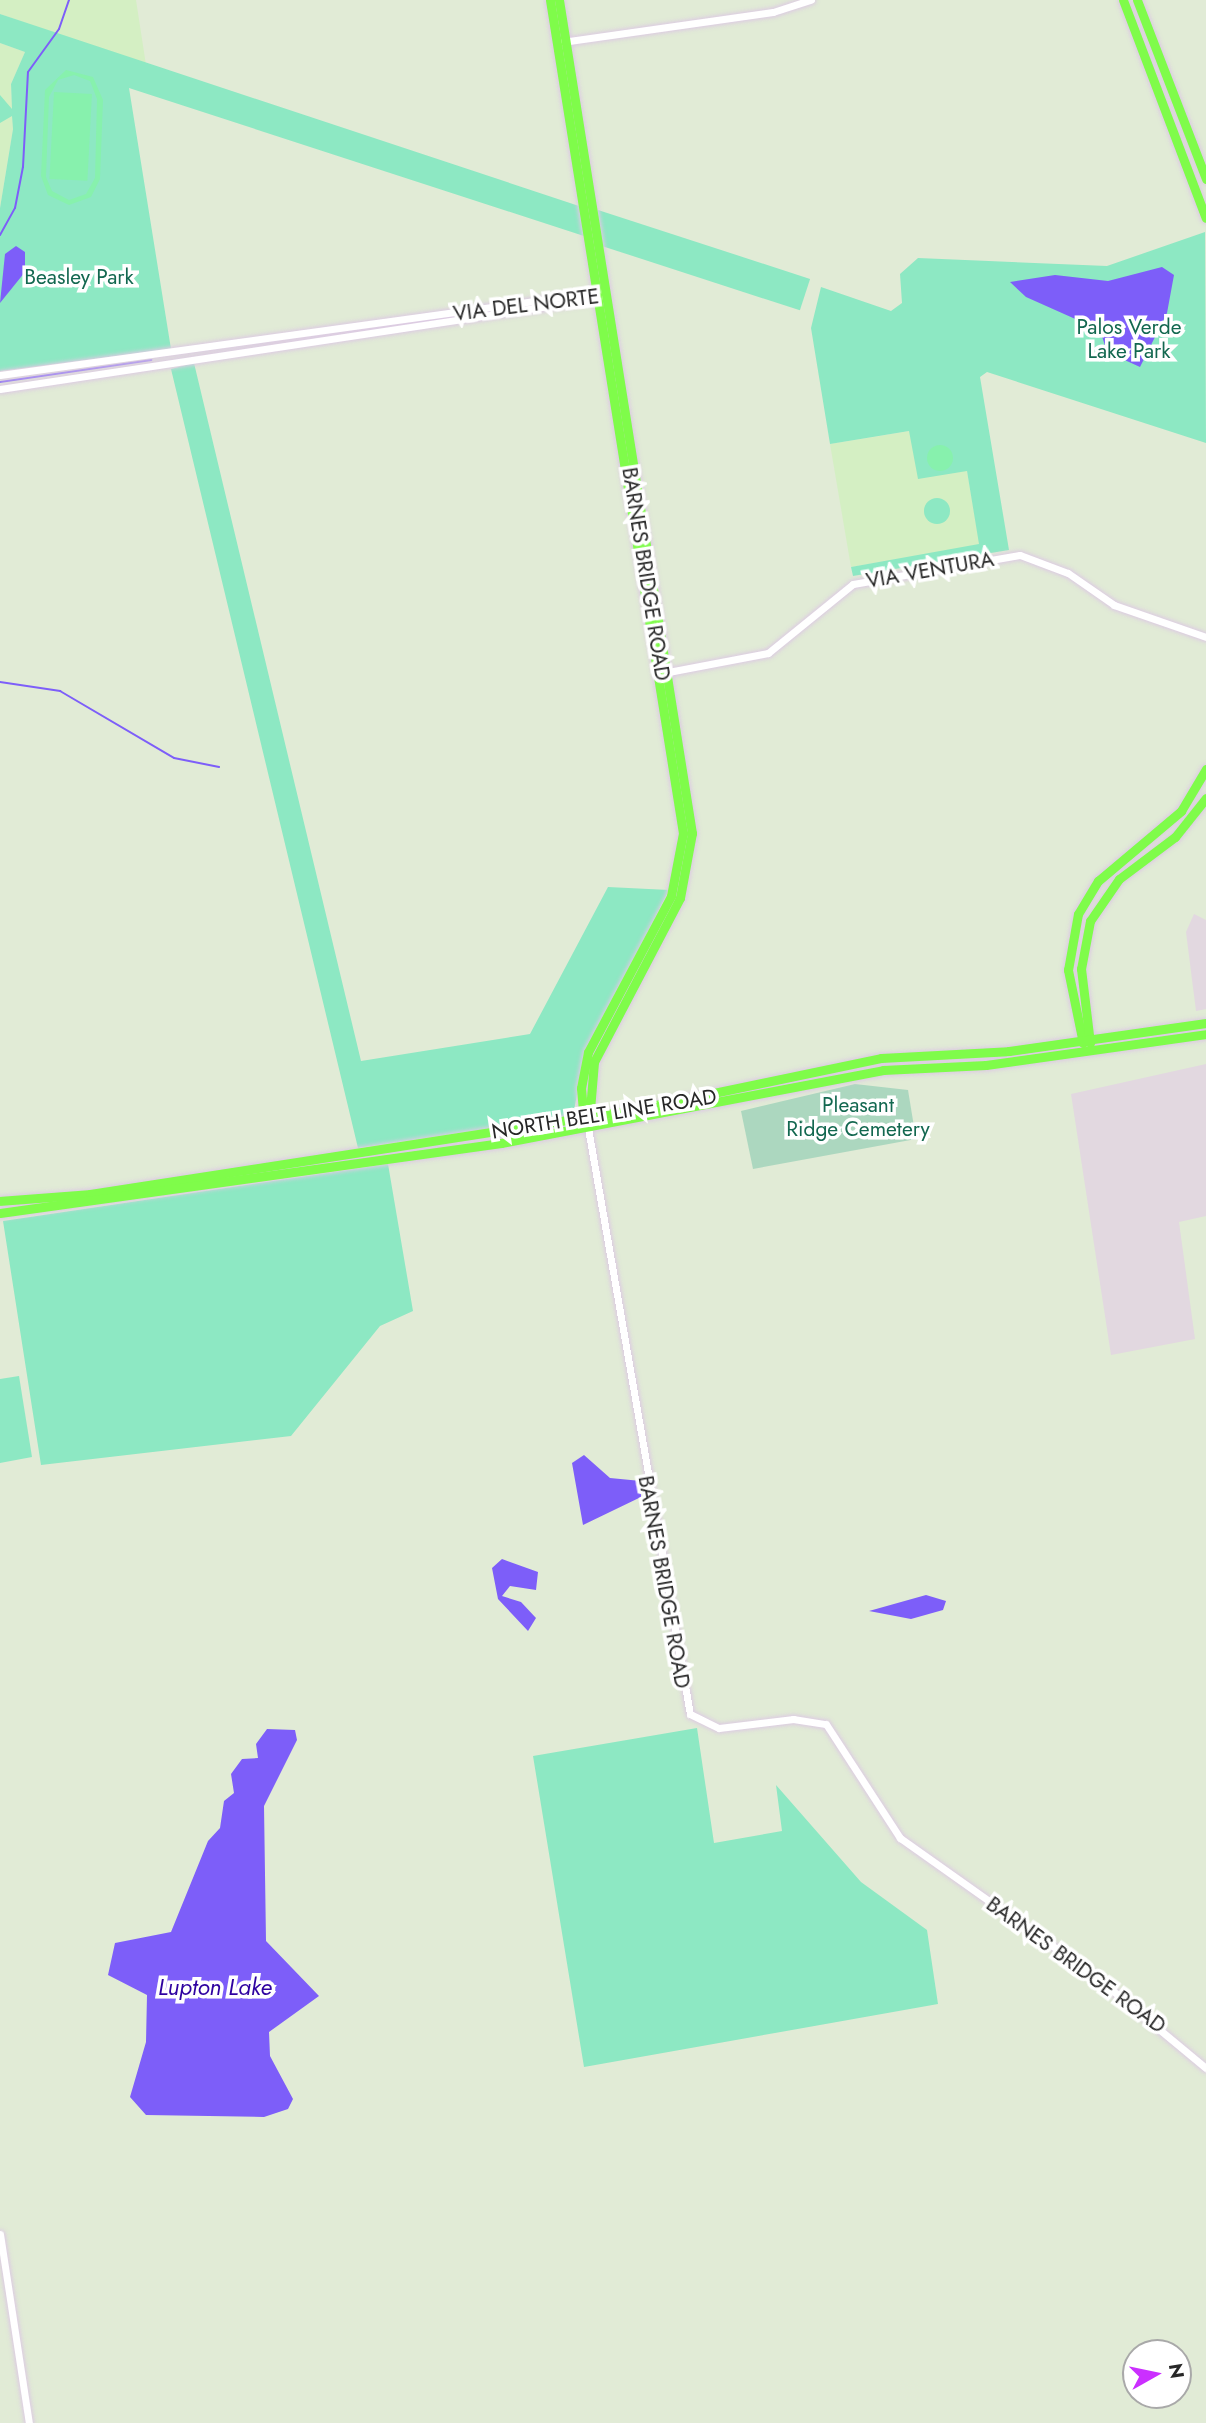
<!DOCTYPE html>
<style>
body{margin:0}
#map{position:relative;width:1206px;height:2423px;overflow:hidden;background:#e1ebd6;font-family:Jost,sans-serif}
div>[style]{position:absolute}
.industrial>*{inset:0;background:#e2d8e0}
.education>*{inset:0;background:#d4efc3}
.green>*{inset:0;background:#8de8c3;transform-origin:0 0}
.round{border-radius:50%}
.cemetery>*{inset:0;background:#acd7bf}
.pitch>*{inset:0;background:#87f1ad;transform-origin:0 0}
.water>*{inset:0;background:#7d5ef9}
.stream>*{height:2px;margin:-1px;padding:0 1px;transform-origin:1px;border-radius:1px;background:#7d5ef9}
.roads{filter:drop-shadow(0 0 2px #dccbe2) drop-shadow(0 0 2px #dccbe2)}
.minor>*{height:7px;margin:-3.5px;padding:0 3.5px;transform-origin:3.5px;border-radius:3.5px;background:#fff}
.major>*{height:9px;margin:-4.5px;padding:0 4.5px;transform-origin:4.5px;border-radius:4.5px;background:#7ffc4a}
span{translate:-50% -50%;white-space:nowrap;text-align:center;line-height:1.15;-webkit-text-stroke:7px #fff;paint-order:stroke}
.park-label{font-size:21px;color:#136850}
.street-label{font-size:21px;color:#272727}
.water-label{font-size:23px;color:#2e02a0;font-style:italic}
.north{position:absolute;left:1122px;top:2339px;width:70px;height:70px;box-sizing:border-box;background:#fff;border:2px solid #a9a9a9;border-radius:50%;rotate:81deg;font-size:19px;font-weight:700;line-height:28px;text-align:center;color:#272727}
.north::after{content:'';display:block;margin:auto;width:24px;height:32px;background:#cb2fff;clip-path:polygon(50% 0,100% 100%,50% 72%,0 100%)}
</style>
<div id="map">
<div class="industrial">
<i style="clip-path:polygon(1194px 914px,1206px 920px,1206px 1009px,1196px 1011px,1186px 932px)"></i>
<i style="clip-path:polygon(1206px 1064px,1206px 1216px,1179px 1222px,1195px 1339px,1111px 1355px,1071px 1094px)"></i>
</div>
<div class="education">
<i style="clip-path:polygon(0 0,136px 0,146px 65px,0 14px)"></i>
<i style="clip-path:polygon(0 43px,25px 52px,11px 84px,13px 129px,0 208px)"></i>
<i style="clip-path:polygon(910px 431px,967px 471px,980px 545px,851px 567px,830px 444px)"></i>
</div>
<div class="green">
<i style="clip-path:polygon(0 14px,582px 207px,587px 237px,129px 88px,171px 349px,0 371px,0 208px,13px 129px,12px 116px,0 123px,0 95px,12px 109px,11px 84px,25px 52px,0 43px)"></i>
<i style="left:598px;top:210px;width:223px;height:33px;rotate:18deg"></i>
<i style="clip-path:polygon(1205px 232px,1206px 443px,987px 372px,980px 377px,1009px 550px,853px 576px,851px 567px,979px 544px,967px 471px,918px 479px,909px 431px,830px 444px,811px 328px,821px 287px,891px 311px,902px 303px,900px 274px,918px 258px,1107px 266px)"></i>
<i style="clip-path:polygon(194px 363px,361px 1061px,530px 1034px,608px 887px,669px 890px,584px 1057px,573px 1116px,358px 1148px,171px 369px)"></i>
<i class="round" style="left:924px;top:498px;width:26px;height:26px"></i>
<i style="clip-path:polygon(388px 1164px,413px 1311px,380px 1326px,291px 1436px,41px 1465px,3px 1221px)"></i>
<i style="clip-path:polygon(19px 1376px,32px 1457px,0 1463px,0 1379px)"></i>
<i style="clip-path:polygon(697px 1728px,714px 1843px,782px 1831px,776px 1785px,861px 1882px,927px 1930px,938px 2004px,584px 2067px,533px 1756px)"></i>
</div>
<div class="cemetery">
<i style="clip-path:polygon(855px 1084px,908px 1090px,916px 1139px,753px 1169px,741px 1111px)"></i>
</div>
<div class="pitch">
<i style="clip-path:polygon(evenodd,66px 70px,93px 77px,103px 100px,100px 179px,91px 197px,69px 205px,48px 195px,41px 176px,45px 90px,66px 70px,74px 75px,90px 81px,97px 99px,95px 178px,86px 194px,69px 200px,52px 191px,46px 177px,49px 97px,58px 80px,74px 75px)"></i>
<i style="left:54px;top:92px;width:38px;height:87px;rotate:3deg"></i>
<i class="round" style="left:927px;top:445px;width:26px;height:26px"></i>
</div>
<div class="water">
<i style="clip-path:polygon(16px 246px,25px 252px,25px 272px,0 303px,5px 254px)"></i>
<i style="clip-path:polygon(1162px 267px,1174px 275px,1167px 313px,1140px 367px,1107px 352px,1100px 330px,1026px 297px,1010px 282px,1055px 275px,1108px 281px)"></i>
<i style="clip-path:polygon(584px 1455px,610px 1478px,641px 1481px,641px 1497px,583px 1525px,572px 1463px)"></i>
<i style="clip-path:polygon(502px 1559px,538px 1572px,536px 1590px,510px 1586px,502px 1596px,521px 1602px,536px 1618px,528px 1631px,498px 1599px,492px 1568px)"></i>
<i style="clip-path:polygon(926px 1595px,946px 1601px,943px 1610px,911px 1619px,869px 1611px)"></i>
<i style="clip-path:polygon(267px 1729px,295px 1730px,297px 1740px,264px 1806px,266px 1941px,319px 1996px,269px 2032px,270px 2056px,293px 2099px,288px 2109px,264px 2117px,146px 2115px,130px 2097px,146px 2042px,147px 1995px,108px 1975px,115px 1943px,171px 1932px,208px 1841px,220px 1828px,224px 1801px,234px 1793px,231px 1774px,242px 1759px,258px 1758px,256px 1744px)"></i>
</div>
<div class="stream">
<i style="left:0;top:235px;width:31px;rotate:-61deg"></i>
<i style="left:15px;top:208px;width:42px;rotate:-79deg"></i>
<i style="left:23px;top:167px;width:95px;rotate:-87deg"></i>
<i style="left:28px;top:72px;width:53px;rotate:-54.2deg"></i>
<i style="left:59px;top:29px;width:31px;rotate:-71deg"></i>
<i style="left:0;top:382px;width:153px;rotate:-8.3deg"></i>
<i style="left:0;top:682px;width:61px;rotate:8.5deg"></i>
<i style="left:60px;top:691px;width:132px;rotate:30.4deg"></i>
<i style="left:174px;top:758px;width:46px;rotate:11.3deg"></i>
</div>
<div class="roads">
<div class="minor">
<i style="left:562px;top:42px;width:213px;rotate:-8.1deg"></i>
<i style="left:773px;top:12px;width:40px;rotate:-18deg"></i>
<i style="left:0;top:375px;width:605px;rotate:-7.89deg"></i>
<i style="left:0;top:389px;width:609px;rotate:-8.6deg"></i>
<i style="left:663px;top:673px;width:107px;rotate:-10.8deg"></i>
<i style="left:768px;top:653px;width:109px;rotate:-39.1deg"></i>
<i style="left:853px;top:584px;width:169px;rotate:-9.9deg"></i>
<i style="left:1020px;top:555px;width:51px;rotate:20.6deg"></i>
<i style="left:1068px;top:573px;width:56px;rotate:34.8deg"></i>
<i style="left:1114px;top:605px;width:97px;rotate:19.2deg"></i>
<i style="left:588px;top:1128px;width:595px;rotate:80.13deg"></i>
<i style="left:690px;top:1714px;width:32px;rotate:26deg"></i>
<i style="left:719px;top:1728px;width:75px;rotate:-6.9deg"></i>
<i style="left:793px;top:1719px;width:33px;rotate:9deg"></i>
<i style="left:826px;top:1724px;width:136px;rotate:57deg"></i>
<i style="left:900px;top:1838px;width:239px;rotate:35.3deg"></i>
<i style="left:1095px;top:1976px;width:144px;rotate:39.7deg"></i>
<i style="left:0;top:2234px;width:191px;rotate:81.3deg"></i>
</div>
<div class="major">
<i style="left:550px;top:0;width:844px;rotate:80.93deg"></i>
<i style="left:683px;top:833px;width:64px;rotate:100.8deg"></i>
<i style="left:671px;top:896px;width:177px;rotate:118deg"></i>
<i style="left:588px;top:1052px;width:37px;rotate:101deg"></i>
<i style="left:581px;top:1088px;width:34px;rotate:85deg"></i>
<i style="left:559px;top:0;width:844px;rotate:80.93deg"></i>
<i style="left:692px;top:833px;width:66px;rotate:100.5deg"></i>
<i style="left:680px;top:898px;width:185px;rotate:117.7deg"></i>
<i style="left:594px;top:1062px;width:60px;rotate:94.8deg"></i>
<i style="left:1123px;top:0;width:233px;rotate:69.2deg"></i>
<i style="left:1137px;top:0;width:192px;rotate:68.9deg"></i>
<i style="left:1083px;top:1043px;width:75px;rotate:-101.6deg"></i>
<i style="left:1068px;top:970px;width:57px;rotate:-79.9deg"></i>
<i style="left:1078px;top:914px;width:39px;rotate:-59deg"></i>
<i style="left:1098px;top:881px;width:109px;rotate:-40.1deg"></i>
<i style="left:1181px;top:811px;width:49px;rotate:-59.2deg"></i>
<i style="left:1090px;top:1043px;width:75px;rotate:-96.9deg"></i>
<i style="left:1081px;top:969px;width:49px;rotate:-79.4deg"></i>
<i style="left:1090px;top:921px;width:51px;rotate:-55.4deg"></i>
<i style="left:1119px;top:879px;width:70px;rotate:-36.9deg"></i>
<i style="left:1175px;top:837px;width:50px;rotate:-51.5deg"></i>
<i style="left:0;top:1201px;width:90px;rotate:-4.4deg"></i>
<i style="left:90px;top:1194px;width:548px;rotate:-8.81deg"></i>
<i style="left:632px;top:1110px;width:254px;rotate:-11.8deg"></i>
<i style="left:881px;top:1058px;width:128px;rotate:-3.1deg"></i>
<i style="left:1009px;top:1051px;width:199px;rotate:-8.1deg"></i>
<i style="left:0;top:1213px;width:506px;rotate:-7.95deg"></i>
<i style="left:501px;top:1143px;width:389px;rotate:-10.8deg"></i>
<i style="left:883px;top:1070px;width:103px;rotate:-2.8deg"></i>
<i style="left:986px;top:1065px;width:222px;rotate:-8deg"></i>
</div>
</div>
<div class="park-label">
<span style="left:79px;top:277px">Beasley Park</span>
<span style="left:1129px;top:339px">Palos Verde<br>Lake Park</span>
<span style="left:858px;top:1117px">Pleasant<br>Ridge Cemetery</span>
</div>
<div class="street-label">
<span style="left:526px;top:305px;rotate:-7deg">VIA DEL NORTE</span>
<span style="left:930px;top:570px;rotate:-10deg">VIA VENTURA</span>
<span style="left:646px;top:574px;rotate:81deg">BARNES BRIDGE ROAD</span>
<span style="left:604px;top:1114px;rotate:-9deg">NORTH BELT LINE ROAD</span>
<span style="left:664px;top:1582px;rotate:80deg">BARNES BRIDGE ROAD</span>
<span style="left:1076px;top:1965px;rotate:36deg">BARNES BRIDGE ROAD</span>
</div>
<div class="water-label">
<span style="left:215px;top:1987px">Lupton Lake</span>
</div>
<div class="north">N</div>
</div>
